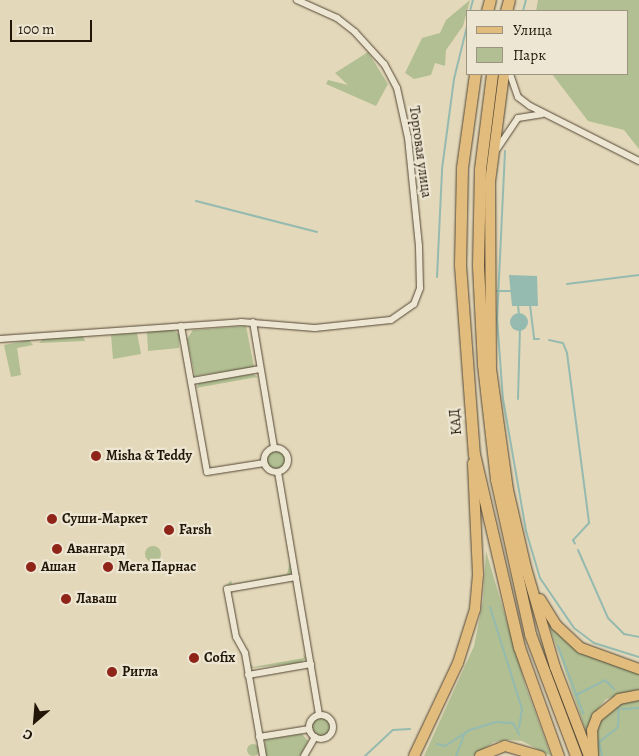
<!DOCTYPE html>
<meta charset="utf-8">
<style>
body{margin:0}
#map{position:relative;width:639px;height:756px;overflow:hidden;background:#e4d8ba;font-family:Alegreya,serif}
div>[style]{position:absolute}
.green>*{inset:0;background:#b1bf92}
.round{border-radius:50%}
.water>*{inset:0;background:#95baaf}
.stream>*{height:2px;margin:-1px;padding:0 1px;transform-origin:1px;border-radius:1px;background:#95baaf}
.roads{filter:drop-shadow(0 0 1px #524634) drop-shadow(0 0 1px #524634)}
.minor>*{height:6px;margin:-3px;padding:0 3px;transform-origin:3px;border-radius:3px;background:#ede6d2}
.minor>.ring{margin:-3px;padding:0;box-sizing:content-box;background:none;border:6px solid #ede6d2;border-radius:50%}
.primary>*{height:10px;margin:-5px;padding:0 5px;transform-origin:5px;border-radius:5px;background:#e2bc7d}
.trunk>*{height:10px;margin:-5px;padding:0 5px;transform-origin:5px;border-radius:5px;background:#e2bc7d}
.motorway>*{height:11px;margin:-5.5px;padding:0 5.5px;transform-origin:5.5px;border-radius:5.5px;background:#e2bc7d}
.dots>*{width:14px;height:14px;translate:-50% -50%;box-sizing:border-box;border:2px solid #ede6d2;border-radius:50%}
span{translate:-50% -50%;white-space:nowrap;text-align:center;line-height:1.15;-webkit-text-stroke:4.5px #ede6d2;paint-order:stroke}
.street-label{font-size:14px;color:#221608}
.poi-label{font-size:14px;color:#221608;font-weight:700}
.left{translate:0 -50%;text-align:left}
.legend{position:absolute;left:466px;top:10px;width:162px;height:65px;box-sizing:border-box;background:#ede6d2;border:1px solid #9c9381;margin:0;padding:6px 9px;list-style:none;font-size:15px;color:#221608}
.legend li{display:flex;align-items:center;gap:10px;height:25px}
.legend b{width:25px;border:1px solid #9c9381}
.north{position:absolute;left:10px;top:696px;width:50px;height:50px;-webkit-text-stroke:4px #ede6d2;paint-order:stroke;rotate:207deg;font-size:14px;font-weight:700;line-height:20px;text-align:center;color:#221608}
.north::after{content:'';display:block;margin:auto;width:18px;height:22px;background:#221608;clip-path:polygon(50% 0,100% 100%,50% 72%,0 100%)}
.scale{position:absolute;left:10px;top:20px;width:82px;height:22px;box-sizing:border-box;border:2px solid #221608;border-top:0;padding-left:6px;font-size:15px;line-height:18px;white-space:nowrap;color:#221608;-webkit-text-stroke:4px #ede6d2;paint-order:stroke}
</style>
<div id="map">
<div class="green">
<i style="clip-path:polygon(470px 0,463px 26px,446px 50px,445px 66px,435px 63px,431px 75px,414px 79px,405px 73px,422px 38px,440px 33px,446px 20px)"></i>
<i style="clip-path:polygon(538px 0,639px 0,639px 149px,624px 130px,588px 121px,552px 74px,628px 74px,628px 11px,536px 11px)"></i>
<i style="clip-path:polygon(368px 52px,388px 84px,376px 106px,326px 84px,328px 80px,348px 85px,335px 73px)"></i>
<i style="clip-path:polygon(246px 326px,254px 367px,195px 376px,187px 339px,193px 330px)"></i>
<i style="clip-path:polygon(172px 329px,180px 335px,179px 348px,148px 351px,147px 332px)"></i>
<i style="clip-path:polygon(137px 333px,141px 354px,113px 359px,111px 335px)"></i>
<i style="clip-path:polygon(83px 336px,85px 341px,39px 343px,43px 339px)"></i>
<i style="clip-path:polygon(29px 340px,33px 345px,17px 348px,21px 375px,11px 377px,4px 345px)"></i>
<i style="clip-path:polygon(253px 374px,258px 377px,196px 388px,199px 383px)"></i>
<i class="round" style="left:267px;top:451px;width:18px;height:18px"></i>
<i class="round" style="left:145px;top:546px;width:16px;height:16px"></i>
<i style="clip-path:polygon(486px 551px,526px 687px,551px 756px,522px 741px,509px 740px,494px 742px,473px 756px,424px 756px,474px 646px,483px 601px)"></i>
<i style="clip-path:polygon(290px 562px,291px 572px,290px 575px,227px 585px,231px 580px,232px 584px,287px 574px)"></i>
<i style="clip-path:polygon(549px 625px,581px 653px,639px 674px,639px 690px,606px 699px,593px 715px,587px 734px)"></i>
<i style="clip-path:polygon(303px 654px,306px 658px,300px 663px,251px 668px,250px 663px,253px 667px,304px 658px)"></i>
<i style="clip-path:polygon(639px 699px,639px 756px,596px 756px,598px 723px,614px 704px)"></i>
<i class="round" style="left:312px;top:718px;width:18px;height:18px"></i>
<i style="clip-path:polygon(302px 734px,308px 741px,300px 756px,266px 756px,265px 740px)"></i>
<i class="round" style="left:247px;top:744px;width:12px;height:12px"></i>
</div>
<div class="water">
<i style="clip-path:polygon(509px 275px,537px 276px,538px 306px,512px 306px)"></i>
<i class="round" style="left:510px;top:313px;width:18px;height:18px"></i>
</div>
<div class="stream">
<i style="left:470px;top:11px;width:11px;rotate:-75deg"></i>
<i style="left:523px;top:11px;width:11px;rotate:-75deg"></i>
<i style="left:505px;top:151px;width:167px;rotate:92.7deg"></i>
<i style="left:497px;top:318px;width:81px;rotate:85.8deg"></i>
<i style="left:503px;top:399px;width:134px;rotate:80.1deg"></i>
<i style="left:526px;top:531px;width:49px;rotate:73.4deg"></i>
<i style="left:540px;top:578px;width:60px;rotate:55.8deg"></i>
<i style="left:574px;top:628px;width:25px;rotate:37deg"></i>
<i style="left:594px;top:643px;width:47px;rotate:17.3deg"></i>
<i style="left:196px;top:201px;width:125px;rotate:14.4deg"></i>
<i style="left:437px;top:277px;width:108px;rotate:-87.3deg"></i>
<i style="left:442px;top:169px;width:91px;rotate:-82.4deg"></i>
<i style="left:454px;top:79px;width:59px;rotate:-76.2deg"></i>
<i style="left:567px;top:284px;width:73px;rotate:-7.1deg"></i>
<i style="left:496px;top:291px;width:16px"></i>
<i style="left:518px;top:305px;width:10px;rotate:84deg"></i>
<i style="left:530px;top:305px;width:34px;rotate:83deg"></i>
<i style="left:534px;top:339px;width:5px"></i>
<i style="left:549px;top:340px;width:14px;rotate:12deg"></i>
<i style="left:563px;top:343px;width:11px;rotate:68deg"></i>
<i style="left:567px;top:353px;width:171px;rotate:82.6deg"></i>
<i style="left:589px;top:523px;width:23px;rotate:133deg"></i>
<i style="left:573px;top:540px;width:4px;rotate:63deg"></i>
<i style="left:518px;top:399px;width:70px;rotate:-88.4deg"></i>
<i style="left:578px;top:550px;width:74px;rotate:66.2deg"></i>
<i style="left:608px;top:618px;width:23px;rotate:45deg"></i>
<i style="left:624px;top:634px;width:15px;rotate:11deg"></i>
<i style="left:490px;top:607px;width:107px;rotate:72.6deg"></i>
<i style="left:522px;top:709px;width:19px;rotate:99deg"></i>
<i style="left:558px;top:646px;width:72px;rotate:69.5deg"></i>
<i style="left:576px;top:695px;width:33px;rotate:-27deg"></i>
<i style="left:605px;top:680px;width:13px;rotate:45deg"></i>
<i style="left:622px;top:709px;width:17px;rotate:-3deg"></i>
<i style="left:437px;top:744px;width:8px;rotate:14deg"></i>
<i style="left:445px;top:746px;width:30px;rotate:-33deg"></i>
<i style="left:470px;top:730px;width:28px;rotate:-17deg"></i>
<i style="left:497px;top:722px;width:16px;rotate:4deg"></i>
<i style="left:513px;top:723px;width:13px;rotate:61deg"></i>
<i style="left:365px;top:756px;width:38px;rotate:-43deg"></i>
<i style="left:393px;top:730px;width:17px;rotate:-3deg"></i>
<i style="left:456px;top:756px;width:25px;rotate:-69deg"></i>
<i style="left:602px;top:756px;width:14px;rotate:-102deg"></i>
<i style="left:599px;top:742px;width:24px;rotate:-38deg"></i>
<i style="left:618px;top:727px;width:25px;rotate:-88deg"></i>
</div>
<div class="roads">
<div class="minor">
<i style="left:510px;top:74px;width:24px;rotate:71deg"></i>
<i style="left:518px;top:97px;width:15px;rotate:37deg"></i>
<i style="left:530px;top:106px;width:122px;rotate:26.8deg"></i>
<i style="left:497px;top:149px;width:37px;rotate:-56deg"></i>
<i style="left:518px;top:118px;width:24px;rotate:-9deg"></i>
<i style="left:253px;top:322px;width:128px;rotate:80.5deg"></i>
<i style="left:181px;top:326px;width:148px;rotate:79.9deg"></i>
<i style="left:207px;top:472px;width:58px;rotate:-9deg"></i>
<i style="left:0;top:339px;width:242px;rotate:-4deg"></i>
<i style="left:241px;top:322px;width:74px;rotate:4.6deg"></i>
<i style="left:315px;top:328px;width:76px;rotate:-6deg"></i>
<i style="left:391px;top:320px;width:28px;rotate:-35deg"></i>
<i style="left:414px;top:304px;width:17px;rotate:-69deg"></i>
<i style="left:420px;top:288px;width:42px;rotate:-91.4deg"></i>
<i style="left:419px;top:246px;width:109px;rotate:-95.8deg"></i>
<i style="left:408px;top:138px;width:51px;rotate:-102.4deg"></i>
<i style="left:397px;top:88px;width:27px;rotate:-118deg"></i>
<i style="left:384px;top:64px;width:43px;rotate:-132.2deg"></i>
<i style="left:355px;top:32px;width:23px;rotate:-142deg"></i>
<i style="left:337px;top:18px;width:44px;rotate:-155.8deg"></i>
<i style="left:192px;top:381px;width:69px;rotate:-10deg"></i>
<i class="ring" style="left:264px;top:448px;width:18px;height:18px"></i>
<i style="left:278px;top:472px;width:245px;rotate:80.4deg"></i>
<i style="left:248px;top:675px;width:64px;rotate:-9.9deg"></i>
<i class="ring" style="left:309px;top:715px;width:18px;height:18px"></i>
<i style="left:259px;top:737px;width:51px;rotate:-9.1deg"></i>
<i style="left:263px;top:756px;width:105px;rotate:-99.9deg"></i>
<i style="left:245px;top:653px;width:18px;rotate:-119deg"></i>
<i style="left:236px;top:637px;width:49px;rotate:-100.6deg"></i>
<i style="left:227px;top:589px;width:70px;rotate:-9.9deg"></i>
<i style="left:304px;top:756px;width:22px;rotate:-60deg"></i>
</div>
<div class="primary">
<i style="left:504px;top:74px;width:109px;rotate:97.4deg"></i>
<i style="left:490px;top:182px;width:187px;rotate:89.7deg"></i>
<i style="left:491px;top:369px;width:122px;rotate:82deg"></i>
<i style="left:508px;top:490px;width:80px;rotate:77deg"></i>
<i style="left:526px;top:568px;width:103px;rotate:73.7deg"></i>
<i style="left:555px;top:667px;width:95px;rotate:69.1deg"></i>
<i style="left:540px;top:599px;width:31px;rotate:58deg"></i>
<i style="left:556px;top:625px;width:34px;rotate:43deg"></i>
<i style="left:581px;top:648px;width:62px;rotate:19.9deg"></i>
<i style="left:480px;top:756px;width:27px;rotate:-22deg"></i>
<i style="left:505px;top:746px;width:37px;rotate:16deg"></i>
</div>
<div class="trunk">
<i style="left:414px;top:756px;width:103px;rotate:-64.7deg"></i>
<i style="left:458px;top:663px;width:57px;rotate:-72.5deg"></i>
<i style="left:475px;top:609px;width:35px;rotate:-85deg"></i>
<i style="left:478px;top:574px;width:111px;rotate:-92.6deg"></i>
<i style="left:593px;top:756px;width:26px;rotate:-92deg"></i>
<i style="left:592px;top:730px;width:14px;rotate:-69deg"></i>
<i style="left:597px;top:717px;width:28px;rotate:-39deg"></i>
<i style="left:619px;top:699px;width:20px;rotate:-11deg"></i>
</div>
<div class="motorway">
<i style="left:487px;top:11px;width:11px;rotate:-75deg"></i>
<i style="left:506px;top:11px;width:11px;rotate:-75deg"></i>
<i style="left:475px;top:74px;width:95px;rotate:97.9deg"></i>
<i style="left:462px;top:168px;width:97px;rotate:91.2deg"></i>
<i style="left:460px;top:265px;width:190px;rotate:85.8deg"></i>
<i style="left:474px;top:454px;width:198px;rotate:76.9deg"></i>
<i style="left:519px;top:647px;width:116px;rotate:70.3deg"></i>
<i style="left:492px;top:74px;width:96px;rotate:97.2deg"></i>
<i style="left:480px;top:169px;width:97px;rotate:91.2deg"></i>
<i style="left:478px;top:266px;width:99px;rotate:87.1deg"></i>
<i style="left:483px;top:365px;width:115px;rotate:83.5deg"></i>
<i style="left:496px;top:479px;width:159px;rotate:77.6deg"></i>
<i style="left:530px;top:634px;width:130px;rotate:69.3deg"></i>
</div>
</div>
<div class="dots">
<i style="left:96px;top:456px;background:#8f2418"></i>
<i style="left:52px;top:519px;background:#8f2418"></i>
<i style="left:169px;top:530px;background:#8f2418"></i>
<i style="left:57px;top:549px;background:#8f2418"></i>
<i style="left:31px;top:567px;background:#8f2418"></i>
<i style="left:108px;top:567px;background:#8f2418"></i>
<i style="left:66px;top:599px;background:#8f2418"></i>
<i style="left:194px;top:658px;background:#8f2418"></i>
<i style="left:112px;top:672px;background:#8f2418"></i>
</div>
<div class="street-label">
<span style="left:420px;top:152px;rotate:82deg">Торговая улица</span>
<span style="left:456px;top:422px;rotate:-96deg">КАД</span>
</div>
<div class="poi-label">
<span class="left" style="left:106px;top:456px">Misha &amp; Teddy</span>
<span class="left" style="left:62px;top:519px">Суши-Маркет</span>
<span class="left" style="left:179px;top:530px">Farsh</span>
<span class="left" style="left:67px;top:549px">Авангард</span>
<span class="left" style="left:41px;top:567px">Ашан</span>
<span class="left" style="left:118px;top:567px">Мега Парнас</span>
<span class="left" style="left:76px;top:599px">Лаваш</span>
<span class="left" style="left:204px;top:658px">Cofix</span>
<span class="left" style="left:122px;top:672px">Ригла</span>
</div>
<ul class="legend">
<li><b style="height:6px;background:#e2bc7d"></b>Улица</li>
<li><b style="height:14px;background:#b1bf92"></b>Парк</li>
</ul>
<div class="north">С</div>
<div class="scale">100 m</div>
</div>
